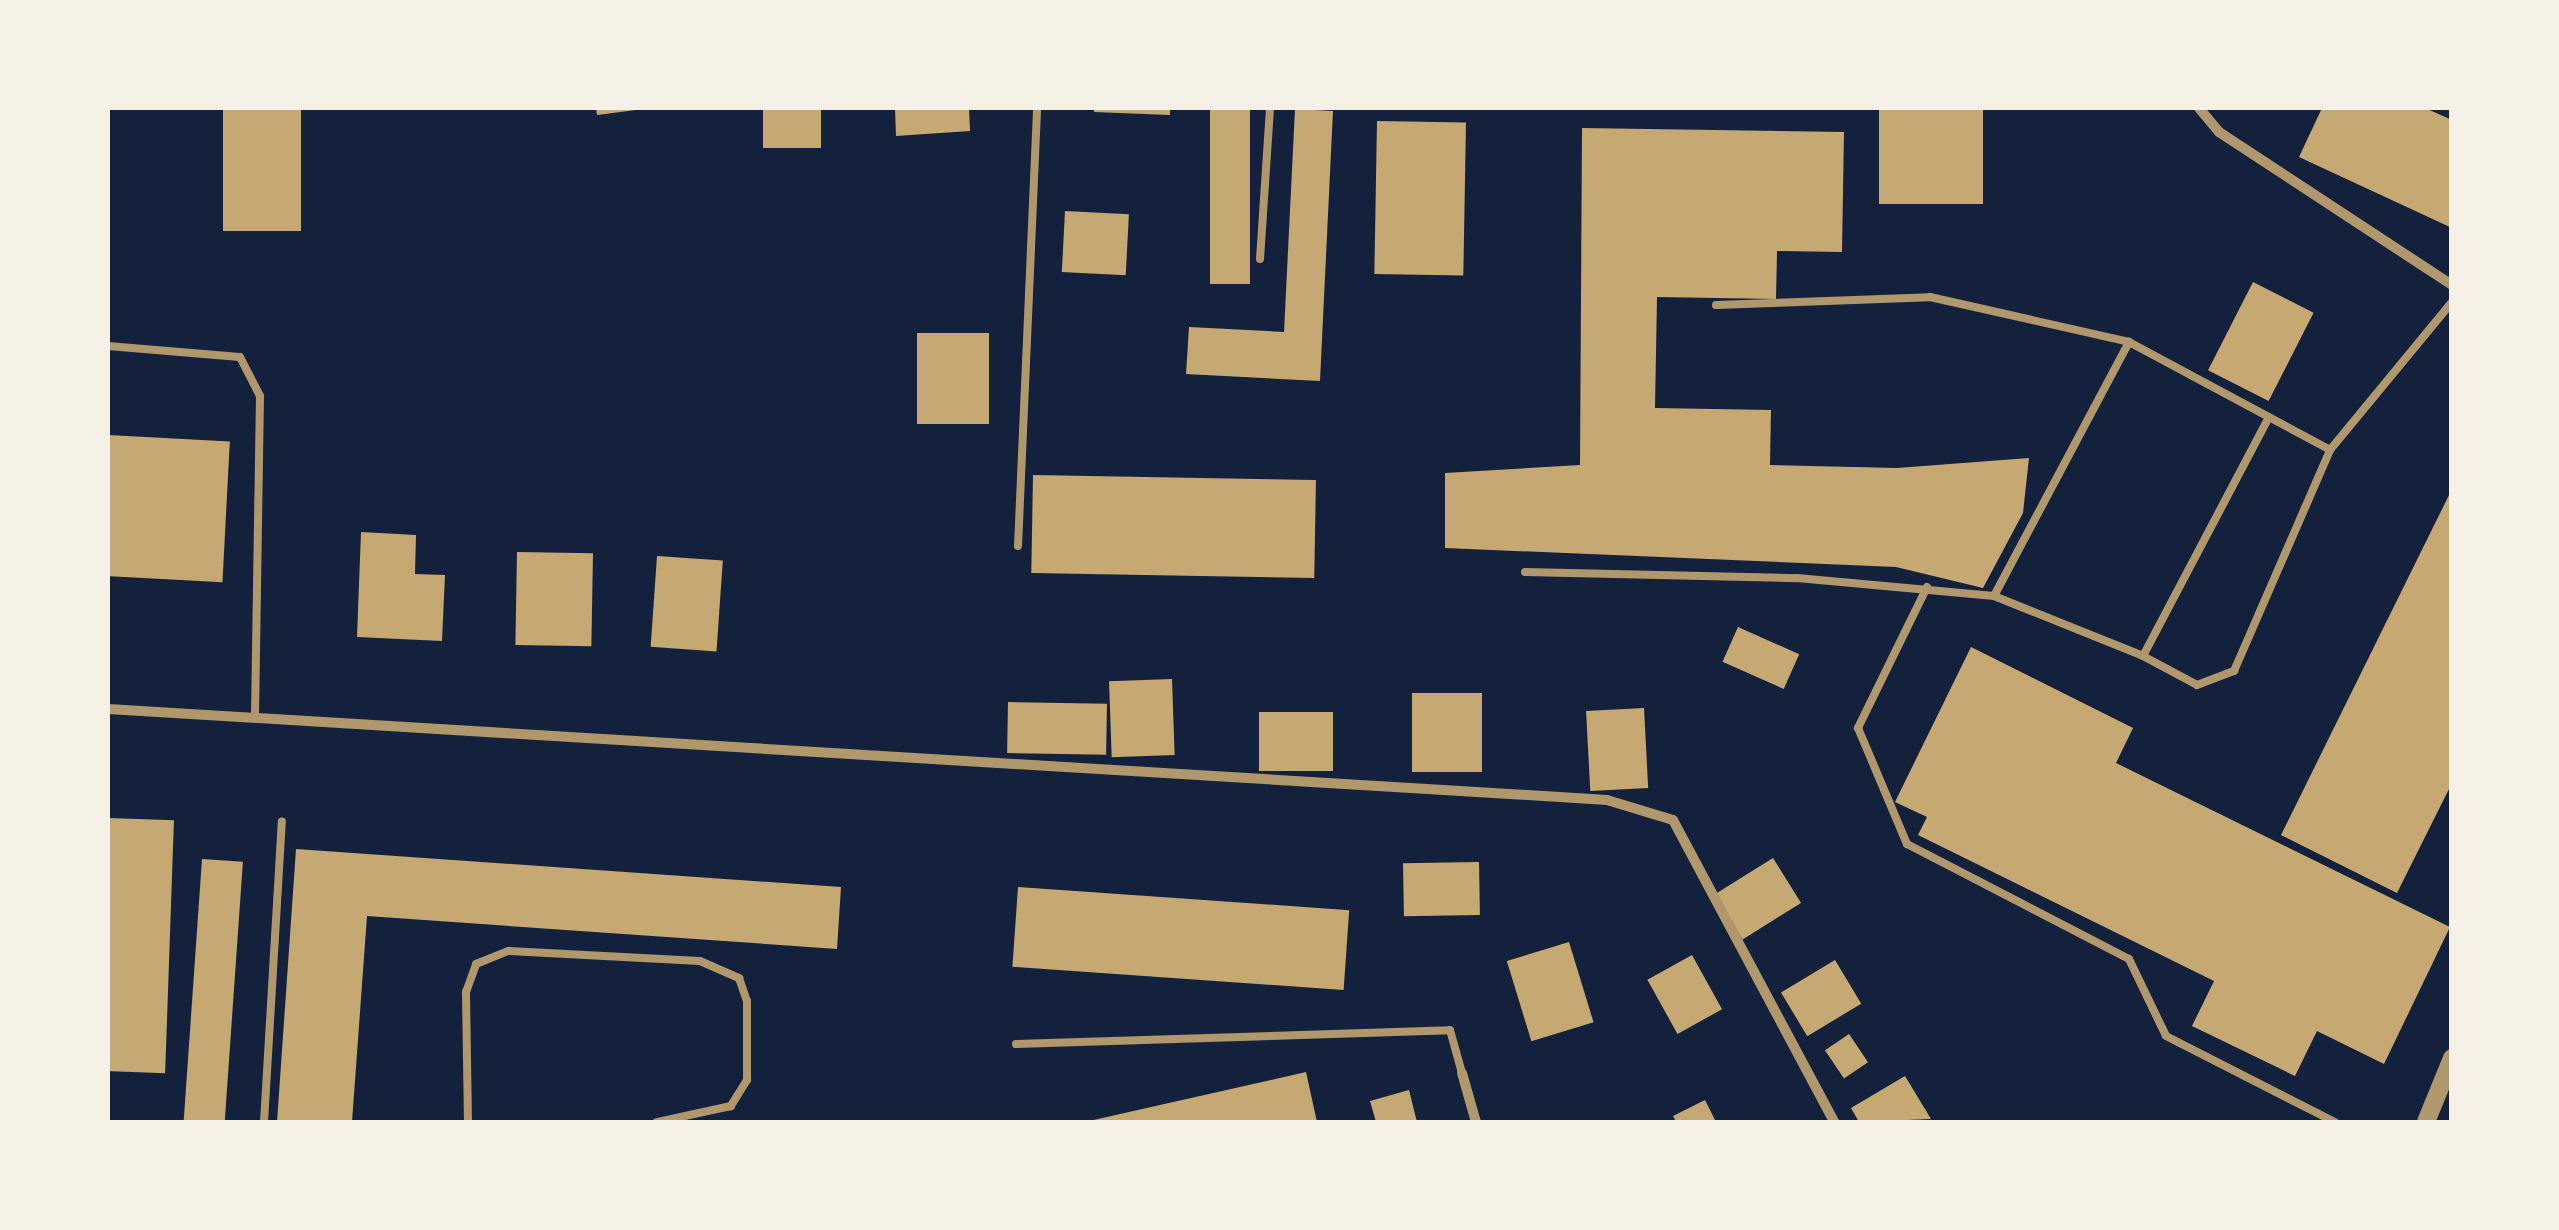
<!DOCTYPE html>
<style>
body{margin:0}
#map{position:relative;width:2559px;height:1230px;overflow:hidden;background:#14213d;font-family:Arial,sans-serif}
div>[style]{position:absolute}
.building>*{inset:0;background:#c6a872;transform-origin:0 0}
.service>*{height:8px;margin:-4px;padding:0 4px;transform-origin:4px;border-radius:4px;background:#b1986c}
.minor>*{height:10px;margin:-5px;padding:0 5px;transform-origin:5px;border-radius:5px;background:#b1986c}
.tertiary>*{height:18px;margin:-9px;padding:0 9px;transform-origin:9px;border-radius:9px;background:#b1986c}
span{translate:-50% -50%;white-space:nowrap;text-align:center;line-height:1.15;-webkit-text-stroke:10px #f6f1e7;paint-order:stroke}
.frame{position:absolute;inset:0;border:110px solid #f6f1e7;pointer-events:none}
</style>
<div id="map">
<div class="building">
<i style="left:223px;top:108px;width:78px;height:123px"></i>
<i style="clip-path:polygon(596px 108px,636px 108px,636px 110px,597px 115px)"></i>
<i style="left:763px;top:108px;width:58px;height:40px"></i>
<i style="clip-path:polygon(895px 108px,969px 108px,970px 131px,896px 136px)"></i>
<i style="clip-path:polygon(1094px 108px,1170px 108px,1170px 115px,1094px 112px)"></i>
<i style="left:1210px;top:108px;width:40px;height:176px"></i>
<i style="left:1879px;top:108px;width:104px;height:96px"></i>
<i style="clip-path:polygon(2322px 108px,2425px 108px,2452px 120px,2452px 228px,2299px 157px)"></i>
<i style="clip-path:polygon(1295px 109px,1333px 111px,1320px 381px,1186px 374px,1189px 327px,1284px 332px)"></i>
<i style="left:1377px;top:121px;width:89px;height:153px;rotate:1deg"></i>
<i style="clip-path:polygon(1582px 128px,1844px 132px,1842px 252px,1777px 251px,1776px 299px,1657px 297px,1655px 408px,1771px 410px,1770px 465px,1897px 468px,2029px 458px,2023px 513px,1983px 588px,1896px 567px,1445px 548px,1445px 473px,1580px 465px)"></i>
<i style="left:1065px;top:211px;width:64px;height:61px;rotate:3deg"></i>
<i style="left:2253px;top:282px;width:68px;height:99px;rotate:27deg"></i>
<i style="left:917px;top:333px;width:72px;height:91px"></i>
<i style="left:108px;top:435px;width:122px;height:141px;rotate:3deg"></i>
<i style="left:1033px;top:475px;width:283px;height:98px;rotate:1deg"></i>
<i style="clip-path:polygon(2452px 489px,2452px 783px,2397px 893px,2281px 835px)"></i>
<i style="clip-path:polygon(361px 532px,416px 535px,415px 574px,445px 575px,442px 641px,357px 637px)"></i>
<i style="left:517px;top:552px;width:76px;height:93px;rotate:1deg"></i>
<i style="left:657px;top:556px;width:66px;height:91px;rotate:4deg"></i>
<i style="left:1738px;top:627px;width:67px;height:38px;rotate:24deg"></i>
<i style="clip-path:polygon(1971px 647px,2133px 728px,2116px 763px,2450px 927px,2384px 1064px,2317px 1031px,2295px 1076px,2192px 1026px,2214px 981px,1918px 835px,1927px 817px,1895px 802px)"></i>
<i style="left:1172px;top:679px;width:76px;height:63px;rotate:88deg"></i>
<i style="left:1412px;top:693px;width:70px;height:79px"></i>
<i style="left:1008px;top:702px;width:99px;height:51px;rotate:1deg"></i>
<i style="left:1644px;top:708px;width:80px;height:58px;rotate:87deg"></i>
<i style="left:1259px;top:712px;width:74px;height:59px"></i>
<i style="left:108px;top:818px;width:66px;height:253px;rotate:2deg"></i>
<i style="clip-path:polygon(296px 849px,841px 887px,837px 949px,367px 916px,352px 1122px,277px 1122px)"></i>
<i style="left:1773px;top:858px;width:53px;height:69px;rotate:58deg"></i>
<i style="left:202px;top:859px;width:41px;height:264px;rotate:4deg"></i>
<i style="left:1479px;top:862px;width:53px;height:76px;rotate:89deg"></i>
<i style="left:1018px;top:887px;width:332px;height:80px;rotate:4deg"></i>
<i style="left:1569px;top:942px;width:84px;height:65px;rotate:73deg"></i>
<i style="left:1692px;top:955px;width:62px;height:51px;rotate:61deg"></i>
<i style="left:1835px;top:960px;width:51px;height:63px;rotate:59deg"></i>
<i style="left:1849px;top:1034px;width:34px;height:29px;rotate:56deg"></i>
<i style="clip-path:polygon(1306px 1072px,1317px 1122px,1090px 1122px,1089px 1121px)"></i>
<i style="clip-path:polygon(1905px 1076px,1931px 1119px,1859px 1122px,1851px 1108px)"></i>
<i style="clip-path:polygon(1409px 1090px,1417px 1122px,1376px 1122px,1370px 1101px)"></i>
<i style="clip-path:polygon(1705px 1100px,1716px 1122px,1676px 1122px,1673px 1116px)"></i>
</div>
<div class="service">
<i style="left:1260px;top:259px;width:151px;rotate:-86.2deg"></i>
<i style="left:1716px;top:305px;width:214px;rotate:-2.1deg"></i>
<i style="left:1930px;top:297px;width:204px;rotate:12.7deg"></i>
<i style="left:2129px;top:342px;width:228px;rotate:28.2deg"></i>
<i style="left:2330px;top:450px;width:192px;rotate:-50.5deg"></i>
<i style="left:108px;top:346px;width:132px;rotate:4.8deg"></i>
<i style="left:240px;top:357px;width:44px;rotate:62.9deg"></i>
<i style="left:260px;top:396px;width:320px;rotate:90.9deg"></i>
<i style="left:1018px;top:546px;width:438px;rotate:-87.5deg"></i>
<i style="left:1525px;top:572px;width:272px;rotate:1.3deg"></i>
<i style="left:1797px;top:578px;width:198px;rotate:5.2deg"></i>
<i style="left:1994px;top:596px;width:161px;rotate:21.9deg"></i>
<i style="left:2143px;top:656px;width:61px;rotate:28.2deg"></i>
<i style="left:2197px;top:685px;width:40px;rotate:-21deg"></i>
<i style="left:2234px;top:671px;width:241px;rotate:-66.5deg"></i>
<i style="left:1927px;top:587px;width:157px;rotate:116.1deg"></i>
<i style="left:1858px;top:728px;width:126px;rotate:67.1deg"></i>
<i style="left:1907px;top:844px;width:250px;rotate:27.4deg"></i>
<i style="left:2129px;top:959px;width:85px;rotate:64.3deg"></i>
<i style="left:2166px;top:1036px;width:190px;rotate:27deg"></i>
<i style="left:1994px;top:596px;width:288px;rotate:-62deg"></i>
<i style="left:2143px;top:656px;width:270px;rotate:-62.2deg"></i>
<i style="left:1016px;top:1044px;width:434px;rotate:-1.8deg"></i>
<i style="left:1450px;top:1030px;width:45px;rotate:74.4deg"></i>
<i style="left:264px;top:1122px;width:301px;rotate:-86.6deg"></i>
<i style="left:468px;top:1122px;width:130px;rotate:-90.9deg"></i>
<i style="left:466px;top:992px;width:30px;rotate:-70deg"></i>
<i style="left:476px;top:964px;width:35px;rotate:-22deg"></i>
<i style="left:509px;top:951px;width:191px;rotate:3deg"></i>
<i style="left:700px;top:961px;width:43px;rotate:23.6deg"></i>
<i style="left:739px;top:978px;width:24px;rotate:71deg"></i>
<i style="left:747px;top:1001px;width:79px;rotate:90deg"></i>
<i style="left:747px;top:1080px;width:31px;rotate:122deg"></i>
<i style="left:731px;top:1106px;width:76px;rotate:167.8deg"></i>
</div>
<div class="minor">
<i style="left:2199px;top:108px;width:31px;rotate:50deg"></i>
<i style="left:2219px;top:132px;width:279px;rotate:33.3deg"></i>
<i style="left:108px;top:709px;width:1502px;rotate:3.47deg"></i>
<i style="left:1607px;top:800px;width:69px;rotate:16.9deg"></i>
<i style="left:1673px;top:820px;width:342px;rotate:61.9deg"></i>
<i style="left:1462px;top:1073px;width:51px;rotate:74.1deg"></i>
</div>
<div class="tertiary">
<i style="left:2426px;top:1122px;width:69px;rotate:-67.9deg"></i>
</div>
<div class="frame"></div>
</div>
